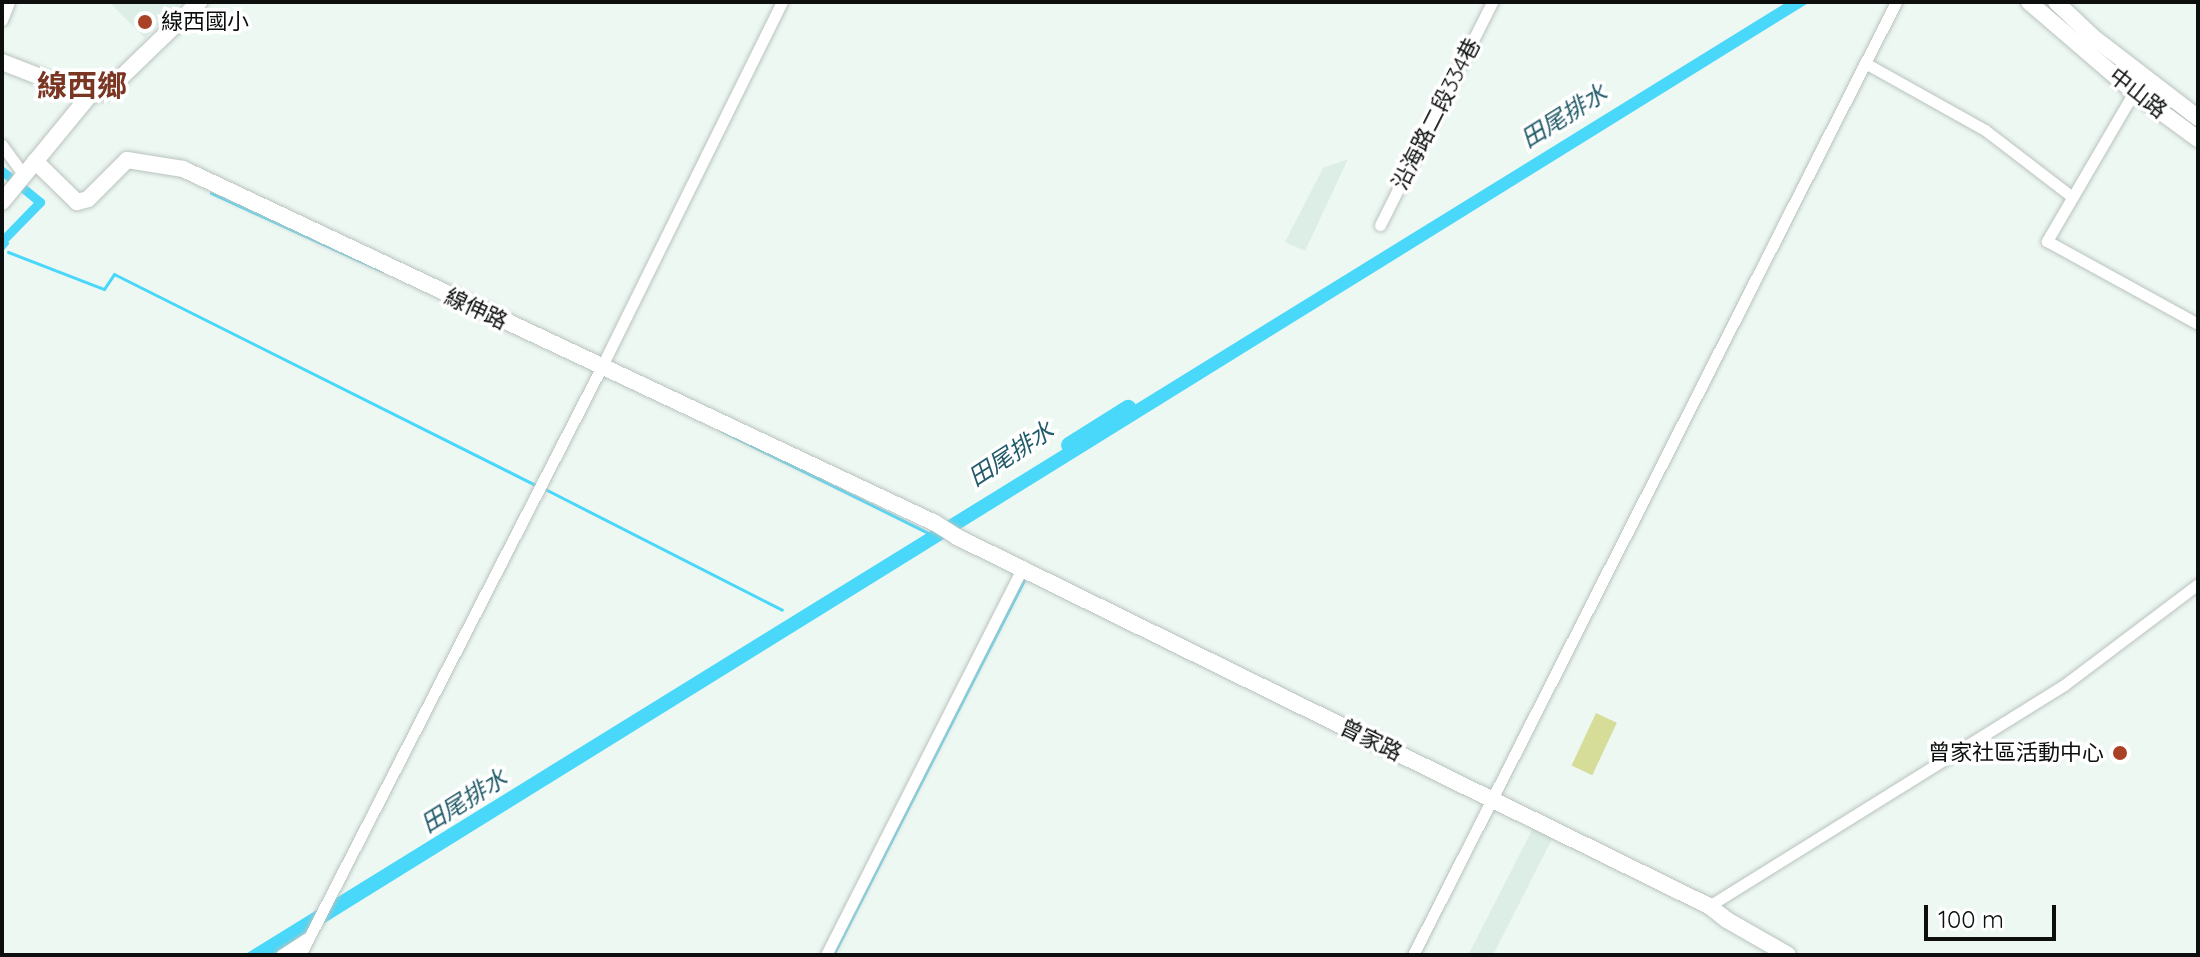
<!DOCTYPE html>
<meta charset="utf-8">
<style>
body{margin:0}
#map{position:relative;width:2200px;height:957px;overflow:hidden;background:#eef8f3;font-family:Quicksand,"Noto Sans TC",sans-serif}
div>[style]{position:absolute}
.built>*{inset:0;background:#dceee5;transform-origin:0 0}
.green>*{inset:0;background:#d5dd99;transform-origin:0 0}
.water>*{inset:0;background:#49d7fa}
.stream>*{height:3px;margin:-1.5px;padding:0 1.5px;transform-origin:1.5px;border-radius:1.5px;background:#49d7fa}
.canal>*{height:9px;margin:-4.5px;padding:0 4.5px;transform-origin:4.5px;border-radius:4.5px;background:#49d7fa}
.river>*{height:16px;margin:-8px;padding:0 8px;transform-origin:8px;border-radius:8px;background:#49d7fa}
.roads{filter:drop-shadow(0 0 2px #b9c3be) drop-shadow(0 0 2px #b9c3be)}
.street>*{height:11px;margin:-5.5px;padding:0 5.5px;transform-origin:5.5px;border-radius:5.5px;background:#fff}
.secondary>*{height:16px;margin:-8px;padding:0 8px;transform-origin:8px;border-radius:8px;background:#fff}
.primary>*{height:16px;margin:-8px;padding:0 8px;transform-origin:8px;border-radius:8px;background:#fff}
.dots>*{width:22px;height:22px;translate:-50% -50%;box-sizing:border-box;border:4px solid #fff;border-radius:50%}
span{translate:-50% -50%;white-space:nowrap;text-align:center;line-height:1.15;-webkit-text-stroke:7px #fff;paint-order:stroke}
.poi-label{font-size:22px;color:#0c0f0e}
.left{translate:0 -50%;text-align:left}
.right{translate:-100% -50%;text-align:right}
.street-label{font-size:22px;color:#0c0f0e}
.water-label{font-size:24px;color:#225b69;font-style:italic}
.district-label{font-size:30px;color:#7a3623;font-weight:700}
.frame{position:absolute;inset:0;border:4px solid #0c0f0e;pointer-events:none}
.scale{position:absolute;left:1924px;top:905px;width:132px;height:36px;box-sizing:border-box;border:4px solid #0c0f0e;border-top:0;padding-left:10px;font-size:24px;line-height:28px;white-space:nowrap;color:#0c0f0e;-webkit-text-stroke:6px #fff;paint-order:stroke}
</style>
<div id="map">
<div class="built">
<i style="clip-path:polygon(109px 2px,182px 2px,145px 38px)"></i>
<i style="clip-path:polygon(1348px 159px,1305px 251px,1285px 242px,1323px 168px)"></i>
<i style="left:1534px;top:826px;width:22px;height:144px;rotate:27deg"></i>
</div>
<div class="green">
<i style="left:1596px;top:713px;width:23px;height:58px;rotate:25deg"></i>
</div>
<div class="water">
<i style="clip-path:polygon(1787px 2px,1810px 2px,273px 955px,244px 955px)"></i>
</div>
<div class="stream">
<i style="left:211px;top:193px;width:188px;rotate:24.5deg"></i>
<i style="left:2px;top:249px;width:8px;rotate:-50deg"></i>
<i style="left:8px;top:252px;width:103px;rotate:21.1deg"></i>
<i style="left:104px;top:289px;width:18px;rotate:-56deg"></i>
<i style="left:114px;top:274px;width:472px;rotate:26.6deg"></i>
<i style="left:722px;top:431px;width:232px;rotate:26.3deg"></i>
<i style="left:543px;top:488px;width:268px;rotate:27deg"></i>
<i style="left:833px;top:955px;width:421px;rotate:-63deg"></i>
</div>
<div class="canal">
<i style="left:2px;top:171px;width:49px;rotate:39.2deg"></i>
<i style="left:40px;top:202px;width:54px;rotate:134.3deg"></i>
</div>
<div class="river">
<i style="left:1069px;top:445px;width:70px;rotate:-32.1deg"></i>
</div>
<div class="roads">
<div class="street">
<i style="left:2px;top:20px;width:19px;rotate:-69deg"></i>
<i style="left:1865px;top:63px;width:137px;rotate:29.2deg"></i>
<i style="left:1985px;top:130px;width:108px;rotate:37.5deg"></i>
<i style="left:2134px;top:92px;width:173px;rotate:120.3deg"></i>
<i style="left:2047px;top:241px;width:172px;rotate:28.8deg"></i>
<i style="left:2px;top:145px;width:37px;rotate:54deg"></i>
<i style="left:1380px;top:225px;width:250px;rotate:-63.3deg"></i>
<i style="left:1709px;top:906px;width:418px;rotate:-31.9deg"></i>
<i style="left:2064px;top:685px;width:168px;rotate:-37deg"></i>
<i style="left:281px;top:955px;width:31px;rotate:-33deg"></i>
<i style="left:300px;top:955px;width:660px;rotate:-62.85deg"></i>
<i style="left:601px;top:368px;width:408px;rotate:-63.7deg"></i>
<i style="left:826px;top:955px;width:436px;rotate:-63.1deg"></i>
<i style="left:1413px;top:955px;width:1068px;rotate:-63.12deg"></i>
</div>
<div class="secondary">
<i style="left:2px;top:62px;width:93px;rotate:21.3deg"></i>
<i style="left:35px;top:161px;width:59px;rotate:44.3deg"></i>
<i style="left:77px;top:202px;width:11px;rotate:-15deg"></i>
<i style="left:88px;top:199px;width:55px;rotate:-45deg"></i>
<i style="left:127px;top:160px;width:57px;rotate:9.1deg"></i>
<i style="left:183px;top:169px;width:831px;rotate:25.21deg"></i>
<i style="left:935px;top:523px;width:26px;rotate:32deg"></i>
<i style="left:957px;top:537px;width:838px;rotate:26.14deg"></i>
<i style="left:1709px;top:906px;width:23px;rotate:38deg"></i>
<i style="left:1727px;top:920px;width:70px;rotate:29.8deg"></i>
<i style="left:2px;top:202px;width:137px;rotate:-50.6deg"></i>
<i style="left:89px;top:96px;width:20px;rotate:-18deg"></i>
<i style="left:108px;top:90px;width:127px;rotate:-44deg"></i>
</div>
<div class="primary">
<i style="left:2029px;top:2px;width:138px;rotate:40.6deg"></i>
<i style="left:2134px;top:92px;width:79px;rotate:36.3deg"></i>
<i style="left:2056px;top:2px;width:51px;rotate:43.4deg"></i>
<i style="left:2093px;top:37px;width:133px;rotate:37.6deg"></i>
</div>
</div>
<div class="dots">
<i style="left:145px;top:22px;background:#a94124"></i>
<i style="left:2120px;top:753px;background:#a94124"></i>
</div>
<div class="poi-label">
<span class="left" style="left:161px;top:22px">線西國小</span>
<span class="right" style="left:2104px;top:753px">曾家社區活動中心</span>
</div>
<div class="street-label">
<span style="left:2138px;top:93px;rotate:38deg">中山路</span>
<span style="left:1436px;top:114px;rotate:-63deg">沿海路二段334巷</span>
<span style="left:476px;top:309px;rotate:25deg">線伸路</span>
<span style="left:1371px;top:740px;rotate:26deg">曾家路</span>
</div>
<div class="water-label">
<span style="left:1564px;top:116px;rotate:-32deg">田尾排水</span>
<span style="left:1011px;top:454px;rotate:-33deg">田尾排水</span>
<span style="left:464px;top:801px;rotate:-32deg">田尾排水</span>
</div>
<div class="district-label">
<span style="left:82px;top:85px">線西鄉</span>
</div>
<div class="frame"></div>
<div class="scale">100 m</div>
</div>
